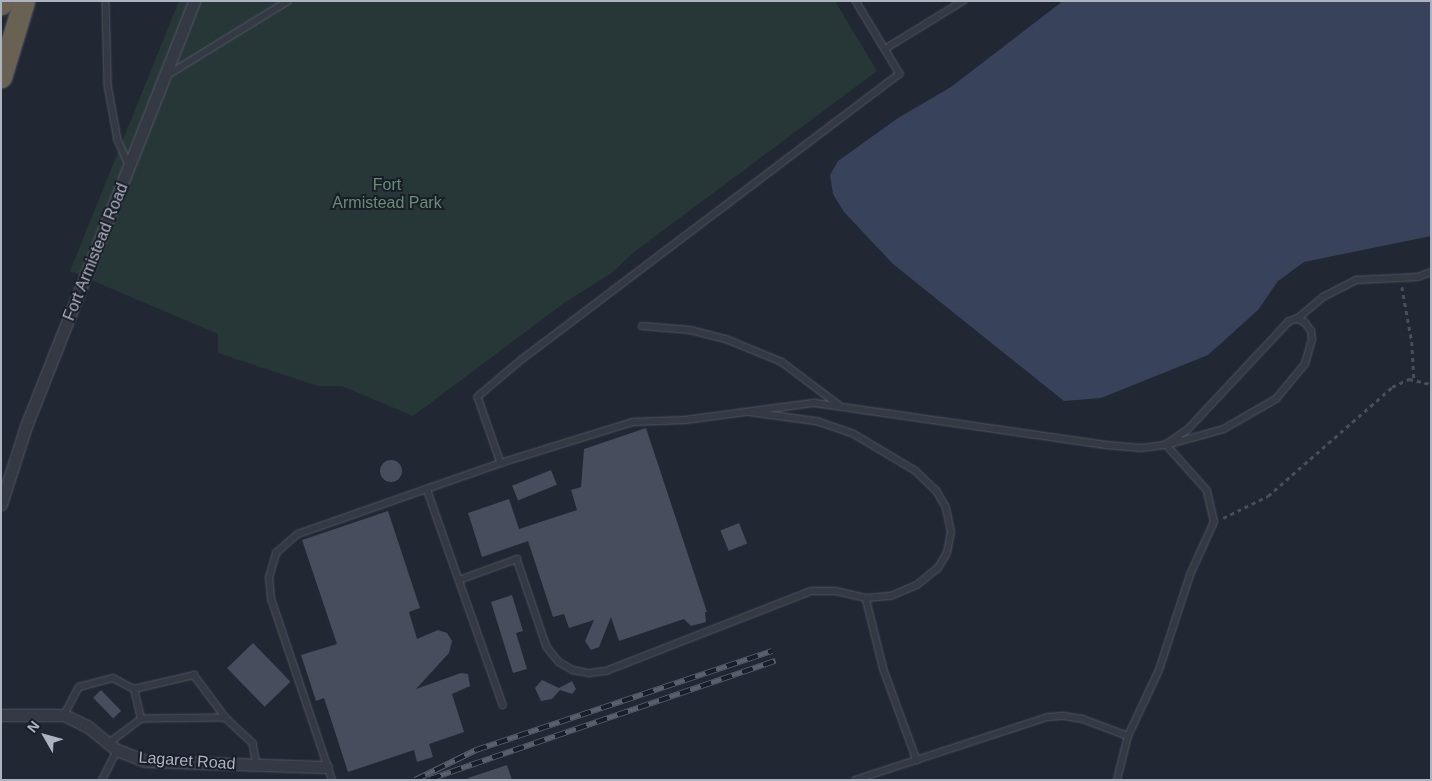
<!DOCTYPE html>
<style>
body{margin:0}
#map{position:relative;width:1432px;height:781px;overflow:hidden;background:#212733;font-family:Arial,sans-serif}
div>[style]{position:absolute}
.green>*{inset:0;background:#273738}
.water>*{inset:0;background:#38435b}
.building>*{inset:0;background:#474d5d;transform-origin:0 0}
.round{border-radius:50%}
.path>*{height:2.5px;margin-top:-1.25px;transform-origin:0;background:repeating-linear-gradient(90deg,#445256 0 4px,transparent 0 8px)}
.roads{filter:drop-shadow(0 0 1px #515662) drop-shadow(0 0 1px #515662)}
.lane>*{height:5.5px;margin:-2.75px;padding:0 2.75px;transform-origin:2.75px;border-radius:2.75px;background:#343944}
.street>*{height:11px;margin:-5.5px;padding:0 5.5px;transform-origin:5.5px;border-radius:5.5px;background:#343944}
.highway>*{height:21px;margin:-10.5px;padding:0 10.5px;transform-origin:10.5px;border-radius:10.5px;background:#696252}
.rail>*{height:5.5px;margin-top:-2.75px;transform-origin:0;background:repeating-linear-gradient(90deg,#191e28 0 11px,#585f6d 0 22px);box-sizing:border-box;border-block:1px solid #585f6d}
span{translate:-50% -50%;white-space:nowrap;text-align:center;line-height:1.15;-webkit-text-stroke:4px #191e28;paint-order:stroke}
.park-label{font-size:16px;color:#688f75}
.street-label{font-size:16px;color:#aeb3c1}
.frame{position:absolute;inset:0;border:2px solid #aeb3c1;pointer-events:none}
.north{position:absolute;left:20px;top:711px;width:50px;height:50px;-webkit-text-stroke:4px #191e28;paint-order:stroke;rotate:308deg;font-size:14px;font-weight:700;line-height:20px;text-align:center;color:#aeb3c1}
.north::after{content:'';display:block;margin:auto;width:18px;height:22px;background:#aeb3c1;clip-path:polygon(50% 0,100% 100%,50% 72%,0 100%)}
</style>
<div id="map">
<div class="green">
<i style="clip-path:polygon(179px 1px,835px 1px,877px 71px,634px 252px,613px 272px,564px 303px,413px 416px,342px 386px,318px 386px,218px 353px,218px 334px,70px 271px)"></i>
</div>
<div class="water">
<i style="clip-path:polygon(1063px 1px,1431px 1px,1431px 236px,1304px 262px,1278px 281px,1258px 310px,1208px 355px,1101px 398px,1064px 401px,893px 264px,844px 212px,833px 194px,830px 175px,838px 161px,898px 118px,951px 87px)"></i>
</div>
<div class="building">
<i style="clip-path:polygon(646px 428px,707px 612px,705px 612px,706px 622px,691px 626px,684px 619px,619px 641px,611px 617px,599px 647px,591px 650px,585px 641px,594px 620px,569px 628px,564px 614px,553px 617px,528px 541px,482px 557px,468px 513px,509px 499px,519px 529px,577px 510px,571px 490px,581px 487px,584px 449px)"></i>
<i class="round" style="left:380px;top:460px;width:22px;height:22px"></i>
<i style="left:551px;top:470px;width:16px;height:42px;rotate:68deg"></i>
<i style="clip-path:polygon(388px 511px,420px 608px,409px 612px,417px 639px,438px 630px,447px 633px,452px 641px,449px 653px,416px 689px,461px 673px,468px 674px,470px 686px,452px 694px,464px 732px,429px 744px,433px 757px,417px 762px,414px 750px,348px 772px,324px 698px,316px 701px,301px 655px,337px 644px,302px 540px)"></i>
<i style="left:739px;top:523px;width:22px;height:20px;rotate:68deg"></i>
<i style="clip-path:polygon(512px 595px,523px 631px,516px 633px,527px 669px,513px 673px,491px 602px)"></i>
<i style="left:253px;top:643px;width:54px;height:36px;rotate:46deg"></i>
<i style="clip-path:polygon(542px 680px,559px 688px,572px 681px,576px 689px,572px 694px,560px 690px,552px 699px,541px 701px,535px 688px)"></i>
<i style="left:101px;top:690px;width:29px;height:11px;rotate:46deg"></i>
<i style="clip-path:polygon(507px 765px,512px 780px,468px 780px,468px 778px)"></i>
</div>
<div class="path">
<i style="left:1402px;top:287px;width:56px;rotate:79.7deg"></i>
<i style="left:1412px;top:342px;width:38px;rotate:87deg"></i>
<i style="left:1223px;top:518px;width:50px;rotate:-26.1deg"></i>
<i style="left:1268px;top:496px;width:165px;rotate:-41.3deg"></i>
<i style="left:1392px;top:387px;width:19px;rotate:-25deg"></i>
<i style="left:1409px;top:379px;width:23px;rotate:13deg"></i>
</div>
<div class="roads">
<div class="lane">
<i style="left:106px;top:1px;width:84px;rotate:88.6deg"></i>
<i style="left:108px;top:85px;width:56px;rotate:79.7deg"></i>
<i style="left:118px;top:140px;width:27px;rotate:66deg"></i>
<i style="left:856px;top:1px;width:85px;rotate:58.9deg"></i>
<i style="left:900px;top:74px;width:473px;rotate:142.9deg"></i>
<i style="left:523px;top:359px;width:59px;rotate:139.8deg"></i>
<i style="left:478px;top:397px;width:70px;rotate:70.8deg"></i>
<i style="left:501px;top:463px;width:138px;rotate:-17.3deg"></i>
<i style="left:633px;top:422px;width:52px;rotate:-2.2deg"></i>
<i style="left:685px;top:420px;width:131px;rotate:-7.5deg"></i>
<i style="left:815px;top:403px;width:294px;rotate:8.2deg"></i>
<i style="left:1106px;top:445px;width:35px;rotate:5deg"></i>
<i style="left:1141px;top:448px;width:25px;rotate:-7deg"></i>
<i style="left:1166px;top:445px;width:60px;rotate:-15.4deg"></i>
<i style="left:1224px;top:429px;width:60px;rotate:-30deg"></i>
<i style="left:1276px;top:399px;width:45px;rotate:-50.4deg"></i>
<i style="left:1305px;top:364px;width:25px;rotate:-74deg"></i>
<i style="left:1312px;top:340px;width:9px;rotate:-96deg"></i>
<i style="left:1311px;top:331px;width:10px;rotate:-127deg"></i>
<i style="left:1305px;top:323px;width:9px;rotate:-153deg"></i>
<i style="left:1297px;top:319px;width:9px;rotate:159deg"></i>
<i style="left:1289px;top:322px;width:148px;rotate:133.1deg"></i>
<i style="left:1188px;top:430px;width:27px;rotate:146deg"></i>
<i style="left:885px;top:49px;width:92px;rotate:-31.6deg"></i>
<i style="left:166px;top:76px;width:143px;rotate:-31.6deg"></i>
<i style="left:1297px;top:319px;width:34px;rotate:-40deg"></i>
<i style="left:1323px;top:297px;width:38px;rotate:-27deg"></i>
<i style="left:1357px;top:280px;width:61px;rotate:-2.8deg"></i>
<i style="left:1418px;top:277px;width:14px;rotate:-21deg"></i>
<i style="left:642px;top:326px;width:48px;rotate:4.8deg"></i>
<i style="left:690px;top:330px;width:37px;rotate:14deg"></i>
<i style="left:726px;top:339px;width:61px;rotate:22.3deg"></i>
<i style="left:782px;top:362px;width:71px;rotate:37deg"></i>
<i style="left:427px;top:489px;width:229px;rotate:70.6deg"></i>
<i style="left:459px;top:580px;width:62px;rotate:-19.9deg"></i>
<i style="left:517px;top:559px;width:93px;rotate:71.2deg"></i>
<i style="left:547px;top:647px;width:19px;rotate:51deg"></i>
<i style="left:559px;top:662px;width:16px;rotate:30deg"></i>
<i style="left:573px;top:670px;width:16px;rotate:11deg"></i>
<i style="left:589px;top:673px;width:17px;rotate:-7deg"></i>
<i style="left:606px;top:671px;width:220px;rotate:-21.3deg"></i>
<i style="left:811px;top:591px;width:25px"></i>
<i style="left:836px;top:591px;width:31px;rotate:13deg"></i>
<i style="left:866px;top:598px;width:25px;rotate:-5deg"></i>
<i style="left:891px;top:596px;width:28px;rotate:-23deg"></i>
<i style="left:917px;top:585px;width:27px;rotate:-39deg"></i>
<i style="left:938px;top:568px;width:17px;rotate:-59deg"></i>
<i style="left:947px;top:553px;width:21px;rotate:-79deg"></i>
<i style="left:951px;top:532px;width:25px;rotate:-102deg"></i>
<i style="left:946px;top:508px;width:20px;rotate:-120deg"></i>
<i style="left:936px;top:491px;width:29px;rotate:-136deg"></i>
<i style="left:915px;top:471px;width:72px;rotate:-149.2deg"></i>
<i style="left:853px;top:434px;width:36px;rotate:-161deg"></i>
<i style="left:819px;top:422px;width:68px;rotate:-172.3deg"></i>
<i style="left:866px;top:598px;width:74px;rotate:76deg"></i>
<i style="left:884px;top:670px;width:96px;rotate:69.9deg"></i>
<i style="left:64px;top:715px;width:32px;rotate:-62deg"></i>
<i style="left:79px;top:687px;width:35px;rotate:-15deg"></i>
<i style="left:113px;top:678px;width:24px;rotate:28deg"></i>
<i style="left:134px;top:689px;width:62px;rotate:-13.1deg"></i>
<i style="left:194px;top:675px;width:54px;rotate:53.3deg"></i>
<i style="left:226px;top:718px;width:85px;rotate:179.3deg"></i>
<i style="left:141px;top:719px;width:31px;rotate:-103deg"></i>
<i style="left:226px;top:718px;width:37px;rotate:43deg"></i>
<i style="left:253px;top:743px;width:22px;rotate:80deg"></i>
<i style="left:109px;top:743px;width:40px;rotate:-37deg"></i>
<i style="left:102px;top:780px;width:34px;rotate:-63deg"></i>
<i style="left:332px;top:780px;width:191px;rotate:-108.6deg"></i>
<i style="left:271px;top:599px;width:21px;rotate:-95deg"></i>
<i style="left:269px;top:578px;width:26px;rotate:-74deg"></i>
<i style="left:276px;top:553px;width:29px;rotate:-41deg"></i>
<i style="left:298px;top:534px;width:215px;rotate:-19.3deg"></i>
<i style="left:855px;top:780px;width:203px;rotate:-18.1deg"></i>
<i style="left:1048px;top:717px;width:16px;rotate:-4deg"></i>
<i style="left:1064px;top:716px;width:19px;rotate:9deg"></i>
<i style="left:1083px;top:719px;width:48px;rotate:20.7deg"></i>
<i style="left:1128px;top:736px;width:73px;rotate:-64.8deg"></i>
<i style="left:1159px;top:670px;width:100px;rotate:-71.9deg"></i>
<i style="left:1190px;top:575px;width:58px;rotate:-65.6deg"></i>
<i style="left:1214px;top:522px;width:32px;rotate:-103deg"></i>
<i style="left:1207px;top:491px;width:62px;rotate:-131.7deg"></i>
<i style="left:1117px;top:780px;width:45px;rotate:-76deg"></i>
</div>
<div class="street">
<i style="left:1px;top:504px;width:82px;rotate:-72.2deg"></i>
<i style="left:26px;top:426px;width:457px;rotate:-68.4deg"></i>
<i style="left:1px;top:715px;width:63px"></i>
<i style="left:64px;top:715px;width:25px;rotate:26deg"></i>
<i style="left:87px;top:726px;width:38px;rotate:39deg"></i>
<i style="left:117px;top:750px;width:30px;rotate:21deg"></i>
<i style="left:145px;top:761px;width:181px;rotate:1.9deg"></i>
</div>
<div class="highway">
<i style="left:1px;top:4px;width:3px;rotate:-72deg"></i>
<i style="left:1px;top:77px;width:79px;rotate:-73.2deg"></i>
</div>
</div>
<div class="rail">
<i style="left:430px;top:779px;width:365px;rotate:-18.9deg"></i>
<i style="left:415px;top:780px;width:68px;rotate:-26.2deg"></i>
<i style="left:476px;top:750px;width:312px;rotate:-18.5deg"></i>
</div>
<div class="park-label">
<span style="left:387px;top:194px">Fort<br>Armistead Park</span>
</div>
<div class="street-label">
<span style="left:96px;top:252px;rotate:-68deg">Fort Armistead Road</span>
<span style="left:187px;top:761px;rotate:4deg">Lagaret Road</span>
</div>
<div class="frame"></div>
<div class="north">N</div>
</div>
